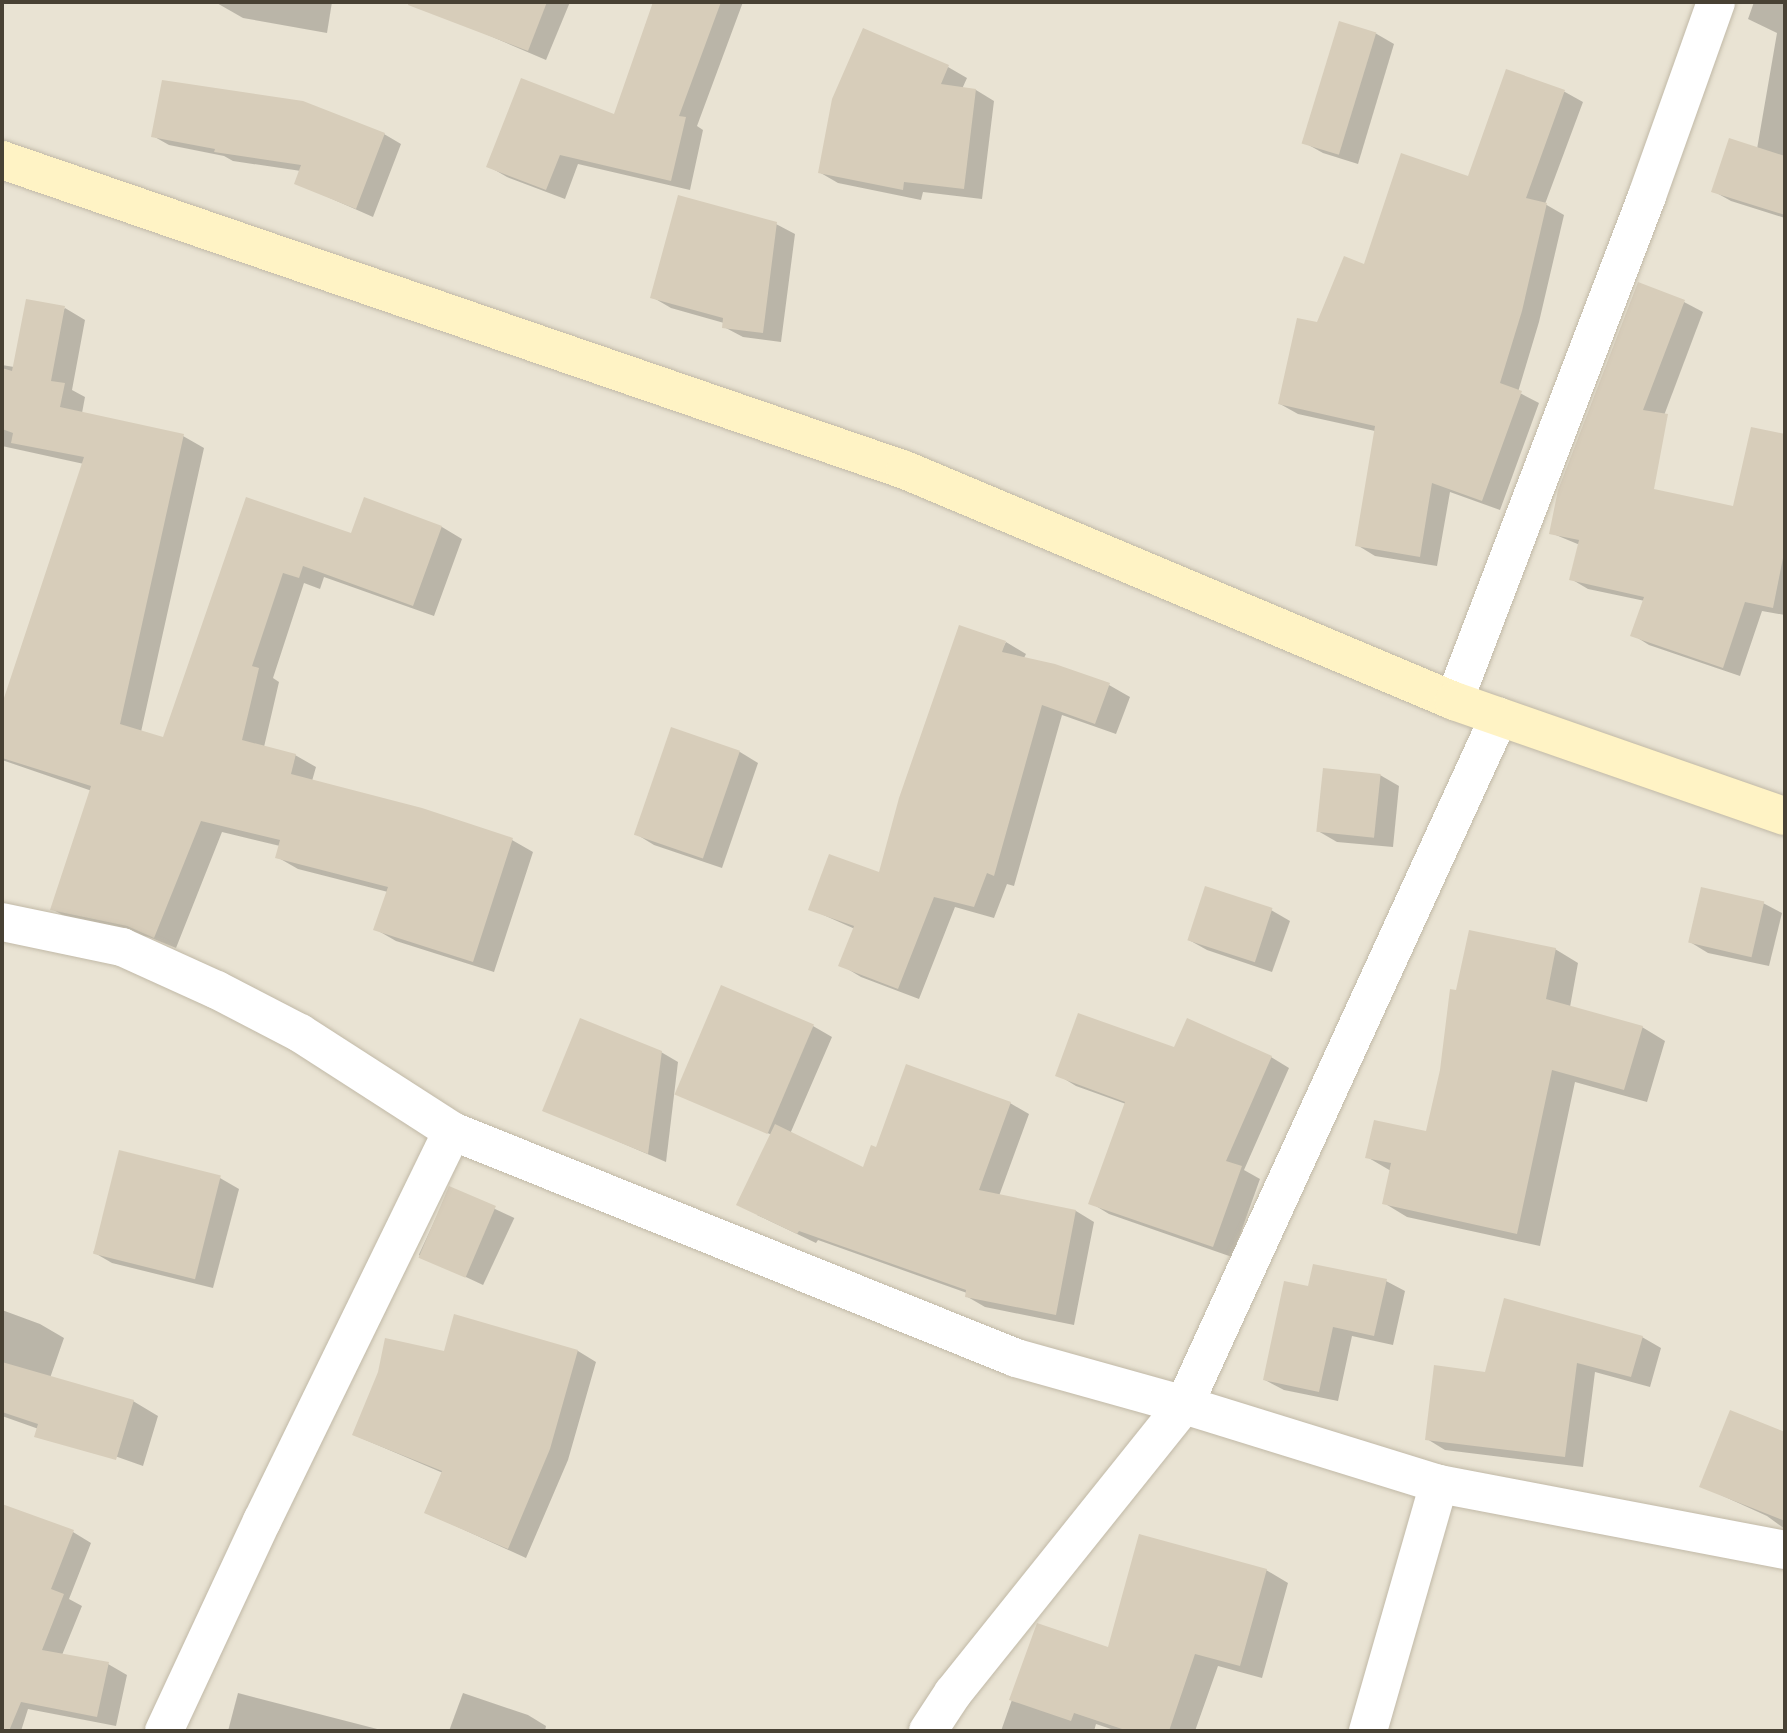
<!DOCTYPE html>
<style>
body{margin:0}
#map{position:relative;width:1787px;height:1733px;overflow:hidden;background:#f5f1e6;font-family:Mulish,sans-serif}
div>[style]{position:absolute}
.residential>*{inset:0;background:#e9e3d3;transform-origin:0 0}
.shadow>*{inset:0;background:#0003;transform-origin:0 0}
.building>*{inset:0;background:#d7cdba;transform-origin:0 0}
.roads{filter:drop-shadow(0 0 2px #c1b9a7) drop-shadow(0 0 2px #c1b9a7)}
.street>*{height:38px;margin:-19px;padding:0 19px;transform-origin:19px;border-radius:19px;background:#fff}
.secondary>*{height:38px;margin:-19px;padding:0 19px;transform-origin:19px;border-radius:19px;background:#fff3c5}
span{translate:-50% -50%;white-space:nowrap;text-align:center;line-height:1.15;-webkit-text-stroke:7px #fff;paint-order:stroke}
.frame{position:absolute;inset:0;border:4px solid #484134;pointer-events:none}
</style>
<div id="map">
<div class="residential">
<i style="left:2px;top:2px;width:1783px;height:1729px"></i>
</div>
<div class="shadow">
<i style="clip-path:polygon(215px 2px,332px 2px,327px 33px,243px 18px)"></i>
<i style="clip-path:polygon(485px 2px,570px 2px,546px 60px,474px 29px)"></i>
<i style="clip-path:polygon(656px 2px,743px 2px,697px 126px,703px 130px,690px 190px,578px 164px,565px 199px,507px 177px,488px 166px,615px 116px)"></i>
<i style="clip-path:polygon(1754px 2px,1785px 2px,1785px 218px,1731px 201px,1713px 191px,1757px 149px,1777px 33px,1748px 19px)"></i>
<i style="clip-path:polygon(864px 30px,948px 67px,967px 78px,962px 89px,976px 90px,994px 101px,982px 199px,923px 192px,921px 200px,838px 183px,819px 172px)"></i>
<i style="clip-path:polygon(1375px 33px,1394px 44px,1358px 164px,1323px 153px,1305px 143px)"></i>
<i style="clip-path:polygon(1507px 71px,1565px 92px,1583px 102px,1545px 204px,1564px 215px,1539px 322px,1518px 392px,1539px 403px,1500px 510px,1450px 492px,1437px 566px,1375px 556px,1357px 545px,1375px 431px,1298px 414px,1280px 404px,1318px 324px,1365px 266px,1469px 178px)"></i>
<i style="clip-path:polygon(384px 134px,401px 144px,373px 217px,296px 183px,301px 171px,233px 161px,224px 156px,169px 145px,153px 136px)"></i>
<i style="clip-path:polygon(776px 224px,795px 234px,781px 342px,743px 337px,724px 327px,724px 323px,671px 308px,652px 297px)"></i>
<i style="clip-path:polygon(1684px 302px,1703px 312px,1654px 442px,1608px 433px)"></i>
<i style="clip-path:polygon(65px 308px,85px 320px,72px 390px,85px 397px,82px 413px,183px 436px,204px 448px,141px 732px,164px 739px,248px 499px,352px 535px,365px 500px,442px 527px,462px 539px,434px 616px,324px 577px,320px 589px,304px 583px,273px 678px,279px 682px,264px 747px,295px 755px,316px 767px,312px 781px,512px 840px,533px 852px,494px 972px,396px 941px,375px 929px,388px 892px,298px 869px,277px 857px,280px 846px,222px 832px,176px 948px,149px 937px,73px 921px,52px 909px,92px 791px,2px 760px,2px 709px,84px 464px,2px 446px,2px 365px,14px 367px)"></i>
<i style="clip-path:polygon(1565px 476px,1785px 539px,1785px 615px,1762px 611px,1740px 676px,1649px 645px,1633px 635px,1645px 601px,1588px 589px,1571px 579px,1580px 545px,1551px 533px)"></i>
<i style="clip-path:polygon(1006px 642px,1026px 654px,1024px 658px,1109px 685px,1130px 697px,1116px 734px,1062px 715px,1014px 886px,1007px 884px,994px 918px,955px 907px,919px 999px,861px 977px,841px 965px,855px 929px,810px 909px,880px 874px)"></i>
<i style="clip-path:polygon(672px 729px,740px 752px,758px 763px,722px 868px,654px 845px,636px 834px)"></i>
<i style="clip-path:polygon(1380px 775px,1399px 786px,1393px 847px,1337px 842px,1318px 831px)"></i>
<i style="clip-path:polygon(1763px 903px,1782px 913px,1769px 966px,1708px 953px,1690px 942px)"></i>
<i style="clip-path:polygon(1271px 910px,1290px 921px,1272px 972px,1207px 950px,1189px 940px)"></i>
<i style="clip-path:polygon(1555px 949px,1578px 963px,1570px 1007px,1642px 1027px,1665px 1041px,1647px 1102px,1575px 1082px,1540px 1246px,1407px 1217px,1384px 1203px,1391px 1171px,1367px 1157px,1428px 1133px)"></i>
<i style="clip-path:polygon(813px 1026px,832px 1037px,790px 1134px,864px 1170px,877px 1149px,1010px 1103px,1029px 1114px,999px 1196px,1076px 1211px,1094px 1222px,1074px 1325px,985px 1307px,966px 1296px,967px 1293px,818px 1240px,816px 1243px,757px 1215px,772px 1135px,677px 1093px)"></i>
<i style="clip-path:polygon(1175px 1049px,1271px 1057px,1289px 1068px,1244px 1170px,1260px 1179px,1232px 1257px,1109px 1214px,1091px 1203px,1126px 1104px,1076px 1086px,1058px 1075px)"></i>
<i style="clip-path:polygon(661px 1052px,678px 1062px,666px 1162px,545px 1110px)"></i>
<i style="clip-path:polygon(220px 1178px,239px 1189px,213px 1288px,112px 1263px,93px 1252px)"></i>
<i style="left:450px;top:1188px;width:71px;height:74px;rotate:25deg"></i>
<i style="clip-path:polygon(1386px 1281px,1405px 1291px,1393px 1345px,1352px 1336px,1338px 1401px,1284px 1390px,1265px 1380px,1310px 1288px)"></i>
<i style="clip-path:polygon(2px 1310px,40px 1324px,64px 1338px,50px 1378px,133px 1401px,158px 1416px,143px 1466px,2px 1416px)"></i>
<i style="clip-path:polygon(456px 1316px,578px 1351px,596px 1362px,568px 1460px,526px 1558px,427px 1513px,443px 1473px,354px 1435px,445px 1353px)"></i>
<i style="clip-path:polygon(1642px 1337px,1661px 1348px,1650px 1387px,1595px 1372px,1583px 1467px,1445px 1450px,1427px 1439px,1486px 1374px)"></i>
<i style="clip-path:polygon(1731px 1412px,1785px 1434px,1785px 1529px,1767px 1516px,1701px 1486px)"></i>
<i style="clip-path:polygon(2px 1506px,73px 1532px,91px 1543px,69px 1599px,82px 1606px,62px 1655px,108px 1664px,127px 1675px,116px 1726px,28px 1709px,21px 1731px,2px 1731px)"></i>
<i style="clip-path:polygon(1266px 1570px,1288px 1583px,1262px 1678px,1218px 1666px,1195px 1731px,1117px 1731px,1096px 1724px,1094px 1731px,1001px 1731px,1038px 1626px,1109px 1649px)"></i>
<i style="clip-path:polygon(238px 1693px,385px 1731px,228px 1731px)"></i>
<i style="clip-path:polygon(463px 1693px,528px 1715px,546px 1726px,545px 1731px,449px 1731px)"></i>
</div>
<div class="building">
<i style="clip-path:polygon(409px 2px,547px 2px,528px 51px,408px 5px)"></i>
<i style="clip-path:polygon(653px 2px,721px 2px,679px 116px,686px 117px,671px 181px,560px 155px,546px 190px,486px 167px,521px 78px,614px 114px)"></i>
<i style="left:1339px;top:21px;width:39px;height:128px;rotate:17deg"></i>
<i style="clip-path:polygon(863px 28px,949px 65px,941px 84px,976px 89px,964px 189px,904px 182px,903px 190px,818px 173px,832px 99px)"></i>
<i style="clip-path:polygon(1506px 69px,1565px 90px,1526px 198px,1547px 203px,1522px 311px,1500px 383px,1522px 391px,1482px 501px,1432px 483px,1420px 557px,1355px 546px,1375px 426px,1278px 404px,1297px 318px,1317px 322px,1344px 256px,1364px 264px,1401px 153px,1468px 176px)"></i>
<i style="clip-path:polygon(162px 80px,303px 101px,385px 133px,356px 209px,294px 184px,301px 165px,214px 152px,215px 149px,151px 137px)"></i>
<i style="clip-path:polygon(1729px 138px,1785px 156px,1785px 215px,1711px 192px)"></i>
<i style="clip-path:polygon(678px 195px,777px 222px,763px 333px,722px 328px,723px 318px,650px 298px)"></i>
<i style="clip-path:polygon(1638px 282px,1685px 300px,1643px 410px,1668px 414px,1654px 489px,1733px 506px,1751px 427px,1785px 434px,1785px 548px,1773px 608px,1745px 602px,1723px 668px,1630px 636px,1644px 597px,1569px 580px,1579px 540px,1549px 534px,1558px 490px)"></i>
<i style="clip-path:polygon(26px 299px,65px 306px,51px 381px,65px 383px,60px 407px,184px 434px,120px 724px,163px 737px,246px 497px,351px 533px,364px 497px,442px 526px,413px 606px,303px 566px,299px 578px,283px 573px,252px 666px,259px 668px,242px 740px,296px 754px,291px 774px,422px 808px,513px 838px,473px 962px,373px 930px,388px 887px,275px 858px,280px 840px,201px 821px,154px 938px,127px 926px,50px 910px,91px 786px,2px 758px,2px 704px,84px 457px,11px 443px,13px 433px,2px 429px,2px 368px,12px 371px)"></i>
<i style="clip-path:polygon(959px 625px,1006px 641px,1002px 652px,1055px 664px,1110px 683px,1095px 724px,1042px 705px,994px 876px,987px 873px,974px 907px,934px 897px,898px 989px,838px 966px,854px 926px,808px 910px,829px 854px,879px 872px,899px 798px)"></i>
<i style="left:671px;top:727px;width:73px;height:114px;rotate:19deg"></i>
<i style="left:1323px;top:768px;width:58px;height:64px;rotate:6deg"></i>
<i style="left:1205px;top:886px;width:71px;height:57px;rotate:18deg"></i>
<i style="left:1701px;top:887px;width:65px;height:57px;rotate:13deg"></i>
<i style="clip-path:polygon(1469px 930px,1556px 948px,1546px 999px,1643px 1026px,1624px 1090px,1552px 1070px,1517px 1234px,1382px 1204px,1391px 1163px,1365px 1158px,1374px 1120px,1426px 1131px,1440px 1070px,1450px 989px,1456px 990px)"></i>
<i style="left:721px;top:985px;width:101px;height:119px;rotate:23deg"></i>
<i style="clip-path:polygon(1078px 1013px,1174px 1047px,1187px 1018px,1272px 1056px,1226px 1161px,1242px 1166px,1213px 1247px,1088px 1204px,1125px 1102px,1055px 1076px)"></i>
<i style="clip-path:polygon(580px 1018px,662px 1051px,648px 1154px,542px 1111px)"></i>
<i style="clip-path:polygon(906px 1064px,1011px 1102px,979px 1190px,1076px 1210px,1056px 1315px,965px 1297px,966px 1290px,799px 1231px,797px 1234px,736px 1205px,775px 1124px,863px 1167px,871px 1145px,876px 1147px)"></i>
<i style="left:119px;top:1150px;width:105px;height:107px;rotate:14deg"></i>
<i style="left:449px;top:1186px;width:51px;height:78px;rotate:23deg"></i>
<i style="clip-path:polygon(1313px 1264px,1387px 1279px,1374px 1336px,1333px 1327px,1319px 1392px,1263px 1380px,1284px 1281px,1308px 1286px)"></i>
<i style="clip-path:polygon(1504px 1298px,1643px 1336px,1631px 1377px,1577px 1363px,1565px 1457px,1425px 1440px,1434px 1365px,1485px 1372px)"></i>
<i style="clip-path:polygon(454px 1314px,578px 1350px,550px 1449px,508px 1549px,424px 1513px,442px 1471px,352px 1435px,378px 1372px,385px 1338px,444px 1351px)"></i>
<i style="clip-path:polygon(2px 1362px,134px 1400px,116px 1460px,34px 1437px,38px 1424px,2px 1412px)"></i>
<i style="clip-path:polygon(1730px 1410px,1785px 1432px,1785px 1521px,1699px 1487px)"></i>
<i style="clip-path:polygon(2px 1504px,74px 1530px,51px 1589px,64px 1594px,42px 1650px,109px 1662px,97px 1717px,21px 1702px,9px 1731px,2px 1731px)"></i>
<i style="clip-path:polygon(1139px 1534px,1267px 1569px,1240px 1666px,1195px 1654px,1169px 1731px,1128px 1731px,1074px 1713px,1071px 1721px,1009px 1700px,1037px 1623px,1108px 1647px)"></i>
</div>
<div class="roads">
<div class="street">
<i style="left:1454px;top:701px;width:541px;rotate:-69.08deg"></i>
<i style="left:1647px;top:196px;width:206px;rotate:-70.4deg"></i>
<i style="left:2px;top:922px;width:123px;rotate:11.8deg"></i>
<i style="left:122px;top:947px;width:104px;rotate:24.4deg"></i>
<i style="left:217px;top:990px;width:93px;rotate:27.4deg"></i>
<i style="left:300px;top:1033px;width:181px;rotate:32.8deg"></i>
<i style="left:452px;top:1131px;width:608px;rotate:21.92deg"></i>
<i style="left:1016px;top:1358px;width:174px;rotate:15.6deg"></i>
<i style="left:1184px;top:1405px;width:267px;rotate:17.2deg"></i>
<i style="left:1439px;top:1484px;width:352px;rotate:10.8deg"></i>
<i style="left:164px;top:1731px;width:232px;rotate:-65deg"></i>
<i style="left:262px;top:1521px;width:434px;rotate:-64deg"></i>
<i style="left:928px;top:1731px;width:45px;rotate:-56.7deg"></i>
<i style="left:953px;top:1693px;width:369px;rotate:-51.3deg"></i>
<i style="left:1184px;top:1405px;width:757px;rotate:-65.4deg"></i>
<i style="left:1368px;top:1731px;width:257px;rotate:-74deg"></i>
</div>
<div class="secondary">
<i style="left:2px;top:160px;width:955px;rotate:18.95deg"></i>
<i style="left:905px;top:470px;width:596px;rotate:22.82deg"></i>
<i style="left:1454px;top:701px;width:350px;rotate:19.2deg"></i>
</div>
</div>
<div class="frame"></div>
</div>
